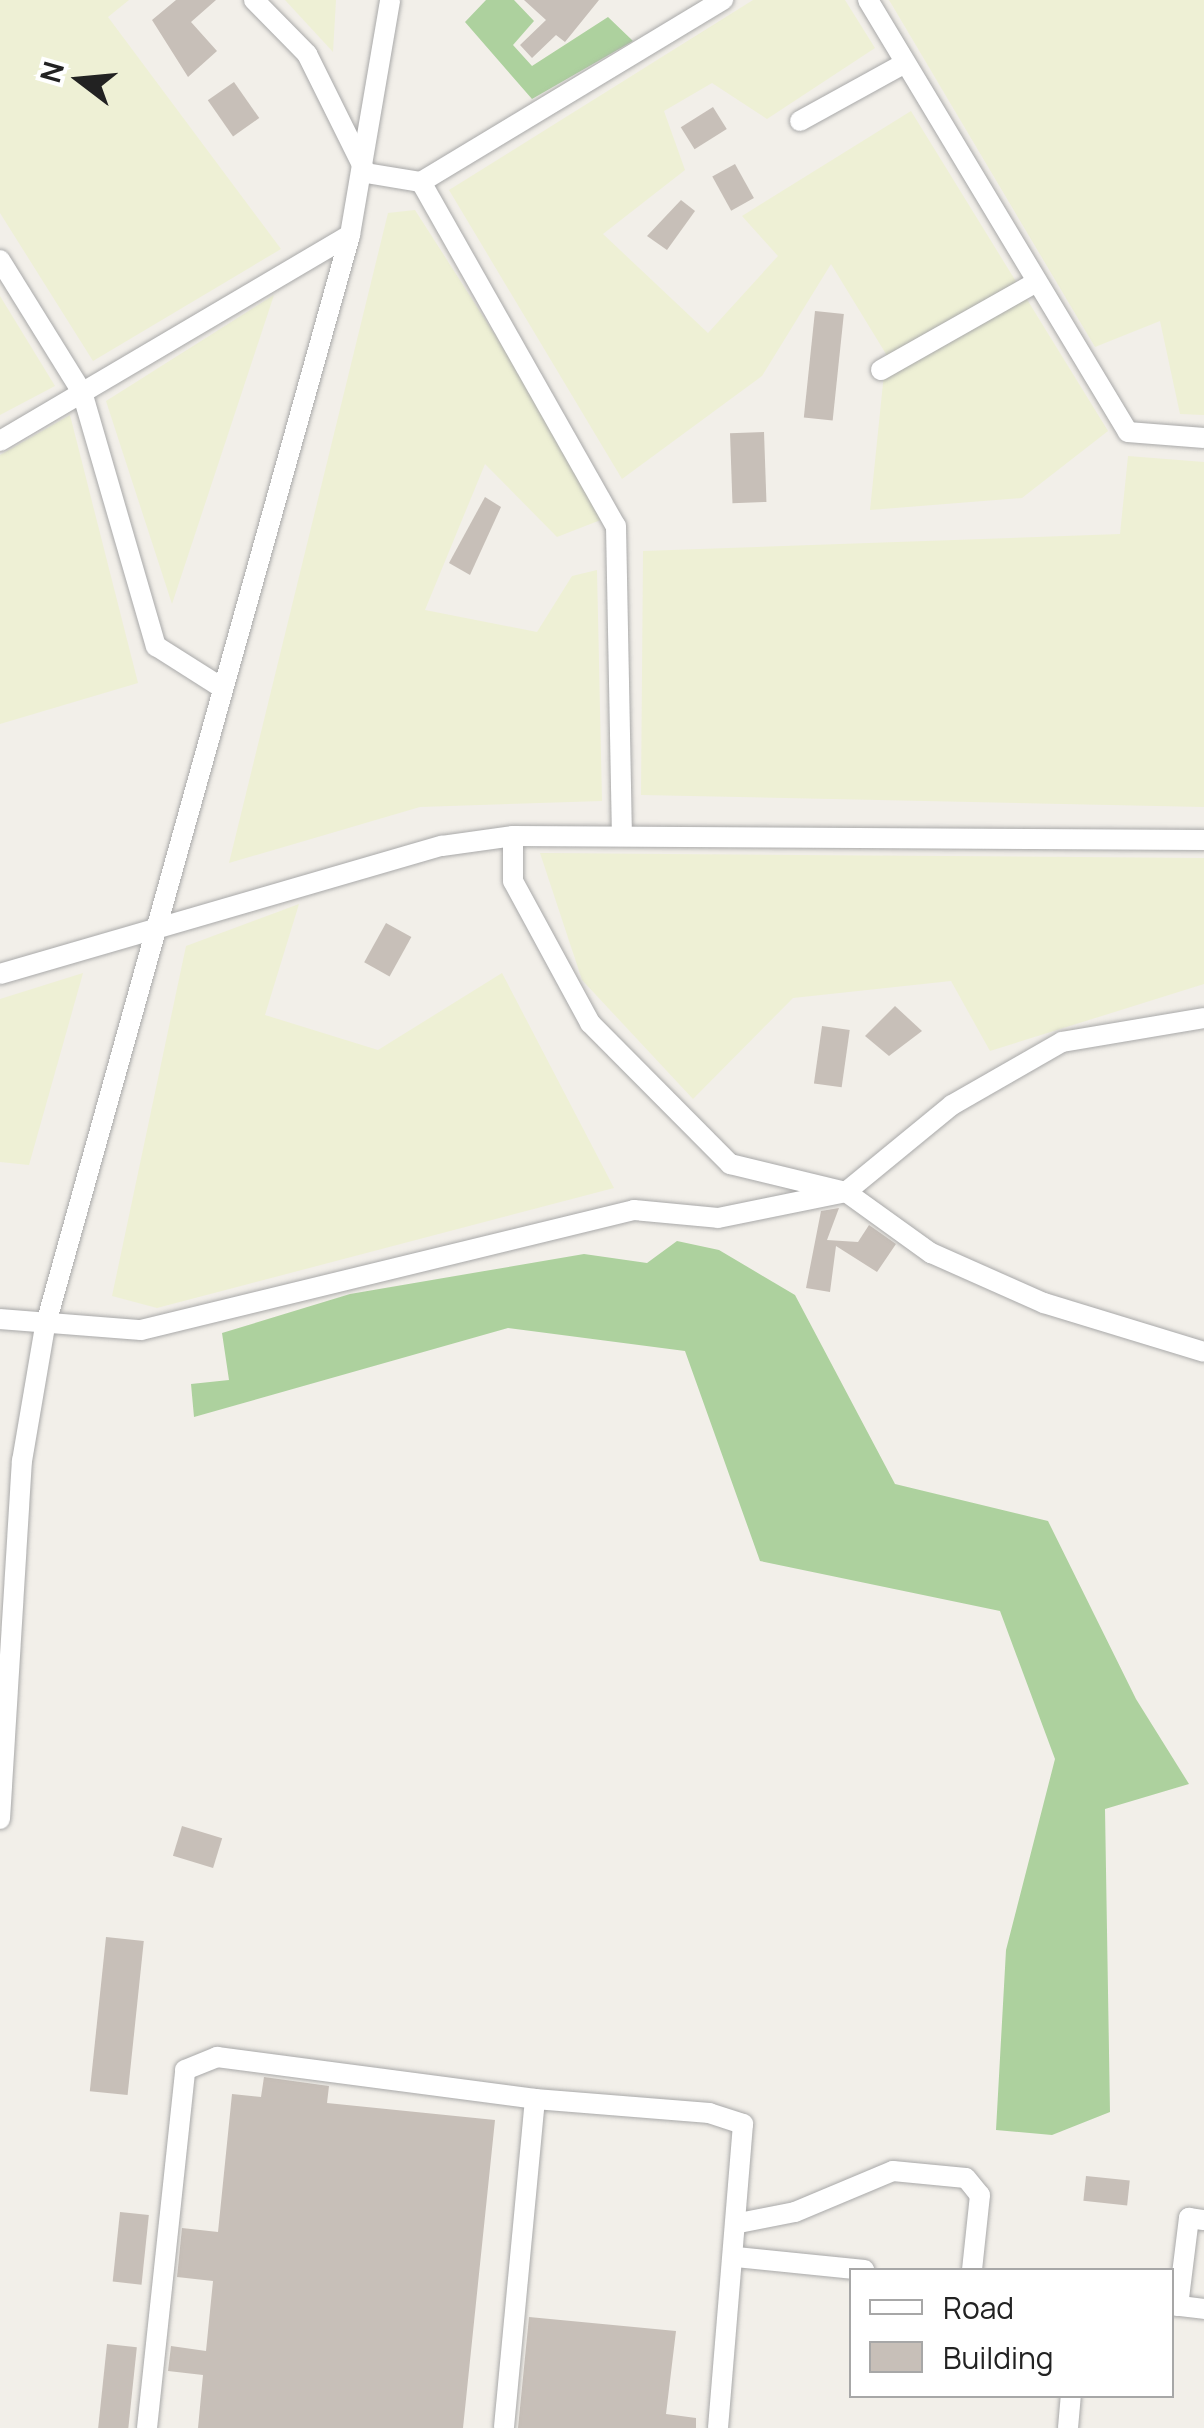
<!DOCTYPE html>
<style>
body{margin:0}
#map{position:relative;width:1204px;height:2428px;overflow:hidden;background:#f2efe9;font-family:Manrope,sans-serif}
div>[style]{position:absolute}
.farmland>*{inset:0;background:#eef0d5}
.forest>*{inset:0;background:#add19e}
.building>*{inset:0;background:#c7bfb8;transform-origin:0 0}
.roads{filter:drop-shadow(0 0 2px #a9a9a9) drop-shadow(0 0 2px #a9a9a9)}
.minor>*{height:20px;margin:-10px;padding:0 10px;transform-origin:10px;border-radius:10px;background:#fff}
span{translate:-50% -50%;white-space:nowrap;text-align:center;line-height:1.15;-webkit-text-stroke:10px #fff;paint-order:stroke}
.legend{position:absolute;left:849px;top:2268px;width:325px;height:130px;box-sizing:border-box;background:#fff;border:2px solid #a7a7a7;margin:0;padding:12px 18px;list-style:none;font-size:30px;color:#222}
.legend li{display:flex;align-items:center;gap:20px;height:50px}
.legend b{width:50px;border:2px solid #a7a7a7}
.north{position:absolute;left:30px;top:30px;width:100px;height:100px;-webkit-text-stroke:8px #fff;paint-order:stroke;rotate:286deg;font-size:28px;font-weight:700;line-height:40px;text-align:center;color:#222}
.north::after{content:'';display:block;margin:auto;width:35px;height:45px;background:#222;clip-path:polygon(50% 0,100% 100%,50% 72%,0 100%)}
</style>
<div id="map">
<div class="farmland">
<i style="clip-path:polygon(0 0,129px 0,108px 17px,281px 249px,93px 361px,0 213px)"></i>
<i style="clip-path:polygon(285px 0,336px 0,333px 52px)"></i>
<i style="clip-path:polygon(753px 0,845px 0,875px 48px,767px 119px,712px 83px,664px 111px,685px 170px,603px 234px,708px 333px,778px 256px,742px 216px,911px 111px,1108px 431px,1022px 498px,870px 510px,886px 354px,831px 264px,762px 376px,622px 479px,449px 190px)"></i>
<i style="clip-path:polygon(889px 0,1204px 0,1204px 415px,1180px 414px,1160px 321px,1095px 347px)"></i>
<i style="clip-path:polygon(415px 210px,611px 516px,557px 537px,485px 464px,425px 610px,537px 632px,572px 576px,597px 570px,602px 801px,420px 807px,229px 863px,388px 213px)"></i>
<i style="clip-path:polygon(274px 295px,172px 604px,106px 401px)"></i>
<i style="clip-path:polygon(0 296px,55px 386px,0 415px)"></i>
<i style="clip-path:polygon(70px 415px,138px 683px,0 724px,0 455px)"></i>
<i style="clip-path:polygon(1128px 456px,1204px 462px,1204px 807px,641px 795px,643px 551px,1120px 534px)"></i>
<i style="clip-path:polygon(540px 853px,1204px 858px,1204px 984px,990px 1051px,951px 981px,793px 998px,693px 1099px,582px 980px)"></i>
<i style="clip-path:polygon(299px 904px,265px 1015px,378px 1050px,502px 973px,614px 1188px,157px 1308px,112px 1296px,186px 946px)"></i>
<i style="clip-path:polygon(83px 973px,29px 1165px,0 1162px,0 999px)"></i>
</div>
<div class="forest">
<i style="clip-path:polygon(486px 0,514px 0,534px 21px,513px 45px,532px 66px,608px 17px,633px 41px,532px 99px,465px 22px)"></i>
<i style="clip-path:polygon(677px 1241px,719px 1250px,795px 1295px,895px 1484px,1048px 1521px,1136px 1699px,1189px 1784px,1105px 1809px,1110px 2112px,1052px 2135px,996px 2130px,1006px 1950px,1055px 1759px,1000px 1611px,760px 1561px,685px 1351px,508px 1328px,194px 1417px,191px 1384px,229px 1380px,222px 1333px,350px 1294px,584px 1254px,647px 1263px)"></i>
</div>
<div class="building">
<i style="clip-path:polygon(176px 0,216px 0,191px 22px,217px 51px,188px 77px,152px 20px)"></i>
<i style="clip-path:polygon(524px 0,599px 0,565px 42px,556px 35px,532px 58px,520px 45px,546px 20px)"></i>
<i style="left:234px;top:82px;width:44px;height:32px;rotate:55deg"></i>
<i style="left:713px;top:107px;width:26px;height:38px;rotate:58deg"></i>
<i style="left:735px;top:164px;width:39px;height:26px;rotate:61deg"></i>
<i style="clip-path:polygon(681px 200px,695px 211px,667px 250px,647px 236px)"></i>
<i style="left:815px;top:311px;width:29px;height:107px;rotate:6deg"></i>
<i style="left:764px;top:432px;width:70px;height:34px;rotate:88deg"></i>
<i style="clip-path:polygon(485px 497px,501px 507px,470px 575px,449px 563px)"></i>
<i style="left:386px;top:923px;width:29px;height:45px;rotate:29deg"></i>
<i style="clip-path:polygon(895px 1006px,922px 1031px,889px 1056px,865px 1036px)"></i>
<i style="left:822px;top:1026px;width:28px;height:58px;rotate:8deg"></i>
<i style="clip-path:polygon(839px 1208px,827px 1240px,858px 1242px,869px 1225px,896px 1244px,877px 1272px,836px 1246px,830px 1292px,806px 1288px,821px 1211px)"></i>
<i style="left:182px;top:1826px;width:42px;height:31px;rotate:17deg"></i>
<i style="left:106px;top:1937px;width:38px;height:155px;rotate:6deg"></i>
<i style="clip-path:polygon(264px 2077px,329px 2086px,327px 2103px,495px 2120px,463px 2428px,198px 2428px,203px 2375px,168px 2371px,171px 2346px,206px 2351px,213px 2281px,177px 2277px,182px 2228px,218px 2232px,232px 2094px,261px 2097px)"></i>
<i style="left:1086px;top:2176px;width:44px;height:25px;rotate:6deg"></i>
<i style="left:120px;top:2212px;width:29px;height:70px;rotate:6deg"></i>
<i style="clip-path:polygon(529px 2317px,676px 2331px,666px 2414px,696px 2418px,696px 2428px,518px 2428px)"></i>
<i style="left:107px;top:2344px;width:30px;height:85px;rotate:6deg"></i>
</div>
<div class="roads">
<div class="minor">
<i style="left:254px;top:0;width:76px;rotate:45.5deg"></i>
<i style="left:307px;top:54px;width:133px;rotate:63.6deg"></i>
<i style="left:366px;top:173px;width:56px;rotate:9.3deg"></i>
<i style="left:421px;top:182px;width:395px;rotate:60.5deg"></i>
<i style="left:616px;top:526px;width:308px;rotate:88.9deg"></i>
<i style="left:868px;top:0;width:504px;rotate:58.96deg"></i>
<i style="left:1128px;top:432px;width:76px;rotate:4.5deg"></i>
<i style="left:800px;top:121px;width:120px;rotate:-28.9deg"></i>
<i style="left:421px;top:182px;width:353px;rotate:-31.1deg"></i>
<i style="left:0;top:260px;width:155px;rotate:58.2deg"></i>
<i style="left:82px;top:392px;width:265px;rotate:73.8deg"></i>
<i style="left:156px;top:646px;width:75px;rotate:32.4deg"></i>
<i style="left:881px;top:370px;width:177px;rotate:-29.5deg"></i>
<i style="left:0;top:441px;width:406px;rotate:-30.5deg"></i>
<i style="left:513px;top:836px;width:45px;rotate:90deg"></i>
<i style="left:513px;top:881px;width:162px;rotate:61.5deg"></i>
<i style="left:590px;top:1023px;width:199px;rotate:45.2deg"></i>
<i style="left:730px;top:1164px;width:119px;rotate:13.6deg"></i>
<i style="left:846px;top:1192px;width:105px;rotate:35.7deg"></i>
<i style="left:931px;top:1253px;width:124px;rotate:23.9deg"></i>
<i style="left:1044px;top:1303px;width:167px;rotate:17deg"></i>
<i style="left:0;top:974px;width:460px;rotate:-16.2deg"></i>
<i style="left:442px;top:846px;width:72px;rotate:-8deg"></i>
<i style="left:513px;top:836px;width:691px;rotate:0.33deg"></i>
<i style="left:0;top:1319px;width:141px;rotate:4.5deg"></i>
<i style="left:141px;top:1330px;width:507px;rotate:-13.68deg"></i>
<i style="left:634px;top:1210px;width:84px;rotate:5.4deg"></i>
<i style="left:718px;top:1218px;width:131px;rotate:-11.5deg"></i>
<i style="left:846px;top:1192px;width:137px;rotate:-39.4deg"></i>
<i style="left:952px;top:1105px;width:127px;rotate:-29.8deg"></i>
<i style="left:1062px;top:1042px;width:144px;rotate:-9.6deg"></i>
<i style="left:0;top:1819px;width:359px;rotate:-86.5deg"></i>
<i style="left:22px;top:1461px;width:136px;rotate:-80.3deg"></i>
<i style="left:45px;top:1327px;width:1134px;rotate:-74.39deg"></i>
<i style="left:350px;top:235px;width:238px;rotate:-80.3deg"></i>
<i style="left:535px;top:2099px;width:175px;rotate:4.6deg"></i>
<i style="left:709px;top:2113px;width:36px;rotate:18deg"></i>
<i style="left:743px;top:2124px;width:305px;rotate:94.7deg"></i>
<i style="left:739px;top:2223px;width:57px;rotate:-11.1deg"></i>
<i style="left:795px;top:2212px;width:106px;rotate:-22.7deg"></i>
<i style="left:893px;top:2171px;width:73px;rotate:5.5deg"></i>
<i style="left:966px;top:2178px;width:22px;rotate:51deg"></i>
<i style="left:980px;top:2195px;width:75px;rotate:96.1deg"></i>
<i style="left:736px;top:2257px;width:129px;rotate:5.8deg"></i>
<i style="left:1172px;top:2305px;width:32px;rotate:7deg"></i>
<i style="left:1178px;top:2306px;width:89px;rotate:-82.9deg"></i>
<i style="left:1189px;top:2218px;width:15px;rotate:8deg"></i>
<i style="left:147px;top:2428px;width:360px;rotate:-83.9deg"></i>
<i style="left:185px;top:2070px;width:35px;rotate:-22deg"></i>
<i style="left:217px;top:2057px;width:321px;rotate:7.5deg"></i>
<i style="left:535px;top:2099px;width:330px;rotate:95.4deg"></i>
<i style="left:1068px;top:2428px;width:32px;rotate:-85deg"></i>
</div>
</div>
<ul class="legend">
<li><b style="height:12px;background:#fff"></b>Road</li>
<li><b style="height:28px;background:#c7bfb8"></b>Building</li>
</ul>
<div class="north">N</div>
</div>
